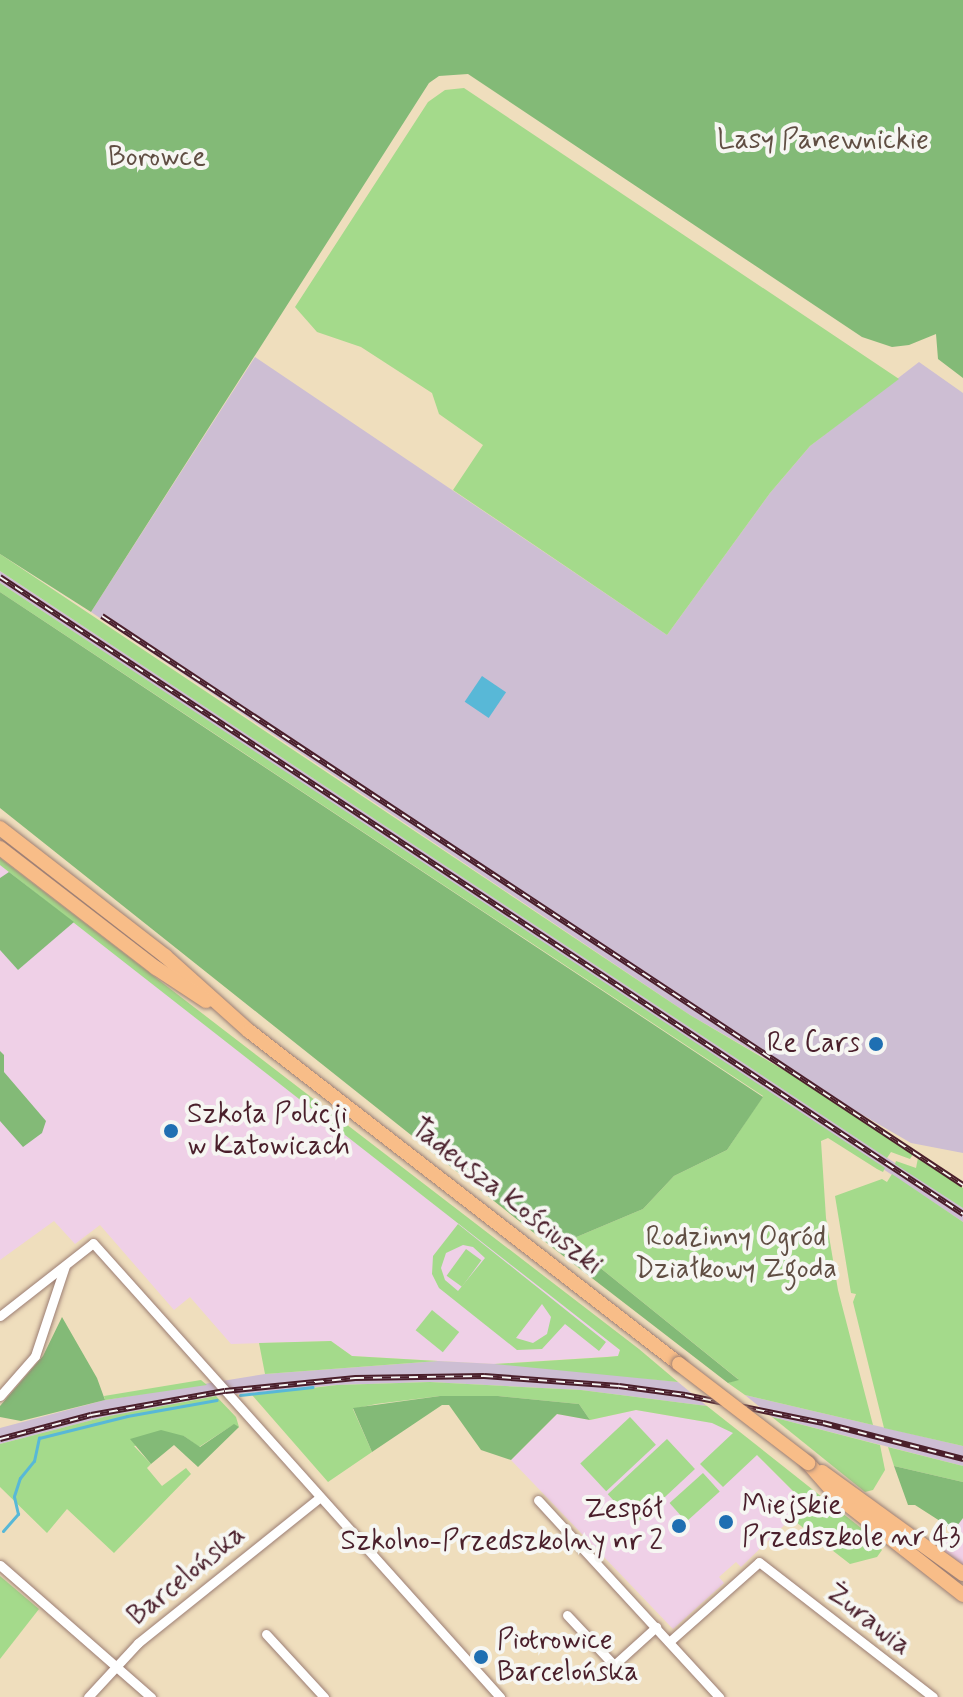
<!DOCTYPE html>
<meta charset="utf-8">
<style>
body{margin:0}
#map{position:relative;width:963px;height:1697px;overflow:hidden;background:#efdebd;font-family:Mynerve,sans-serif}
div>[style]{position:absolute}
.built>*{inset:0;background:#efd0e7}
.industrial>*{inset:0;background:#cdbed3}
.green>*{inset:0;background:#a4da8b;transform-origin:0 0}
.forest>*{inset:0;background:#83ba77}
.water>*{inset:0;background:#58b8d7;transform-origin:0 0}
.stream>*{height:3px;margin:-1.5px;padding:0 1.5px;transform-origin:1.5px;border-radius:1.5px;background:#58b8d7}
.roads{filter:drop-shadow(0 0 2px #9c7e74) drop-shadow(0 0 2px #9c7e74)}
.minor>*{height:9px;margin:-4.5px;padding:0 4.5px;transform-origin:4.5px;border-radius:4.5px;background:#fff}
.primary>*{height:14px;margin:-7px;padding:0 7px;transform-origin:7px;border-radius:7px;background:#f8bd88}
.rail>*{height:6px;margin-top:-3px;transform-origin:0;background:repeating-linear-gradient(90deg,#f6f6f2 0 9px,#4a1f2b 0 18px);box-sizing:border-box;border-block:2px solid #4a1f2b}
.bridges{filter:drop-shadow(0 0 2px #9c7e74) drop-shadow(0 0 2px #9c7e74)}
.primary-bridge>*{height:14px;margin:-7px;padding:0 7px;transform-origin:7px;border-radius:7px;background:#f8bd88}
.dots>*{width:22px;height:22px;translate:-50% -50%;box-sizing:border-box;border:4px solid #f6f6f2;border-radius:50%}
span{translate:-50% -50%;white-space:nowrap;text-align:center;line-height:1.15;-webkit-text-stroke:8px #f6f6f2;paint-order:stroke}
.park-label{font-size:28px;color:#604e43}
.poi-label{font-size:28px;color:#4a1f2b}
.right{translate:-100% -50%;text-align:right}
.left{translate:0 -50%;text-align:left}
.street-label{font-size:28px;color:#4a1f2b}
</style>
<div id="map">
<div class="built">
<i style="clip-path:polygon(0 865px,466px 1226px,620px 1350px,618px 1356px,494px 1364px,352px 1356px,331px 1341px,231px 1344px,190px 1297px,174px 1310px,100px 1225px,75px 1244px,54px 1221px,0 1260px)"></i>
<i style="clip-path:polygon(636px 1410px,713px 1423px,734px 1432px,806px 1504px,741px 1567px,736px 1562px,719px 1577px,724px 1583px,673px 1629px,511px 1460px,557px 1414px,590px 1420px)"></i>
<i style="clip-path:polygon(963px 1518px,963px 1566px,940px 1548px)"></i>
</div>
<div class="industrial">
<i style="clip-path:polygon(255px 357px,667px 635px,770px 493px,810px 446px,919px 362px,963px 393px,963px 1153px,911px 1143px,690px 1015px,91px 612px)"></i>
<i style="clip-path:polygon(0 571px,963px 1208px,963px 1222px,0 583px)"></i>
<i style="clip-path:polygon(438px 1361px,537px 1366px,678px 1382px,707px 1406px,581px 1390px,430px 1382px,337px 1385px,216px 1396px,104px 1417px,0 1444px,0 1428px,105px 1400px,265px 1374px)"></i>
<i style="clip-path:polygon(745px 1395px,963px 1446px,963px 1466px,772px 1417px)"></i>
</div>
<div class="green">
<i style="clip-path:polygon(464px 88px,899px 379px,810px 446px,770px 493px,667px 635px,453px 490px,483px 445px,439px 414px,432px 393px,361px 347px,317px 332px,295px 307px,428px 102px,445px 90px)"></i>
<i style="clip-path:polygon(0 554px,690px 1015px,794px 1076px,913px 1154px,910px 1159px,891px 1152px,887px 1158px,0 571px)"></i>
<i style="clip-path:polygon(0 583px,885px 1168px,883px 1172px,877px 1169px,828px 1138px,821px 1141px,826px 1218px,838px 1290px,873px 1425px,745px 1395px,728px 1383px,738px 1379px,567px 1241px,643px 1209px,674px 1176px,727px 1150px,763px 1096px,0 592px)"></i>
<i style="clip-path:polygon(0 858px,639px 1349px,678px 1382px,494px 1364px,607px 1357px,618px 1356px,620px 1350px,0 865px)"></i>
<i style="clip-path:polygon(918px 1158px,963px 1188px,963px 1208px,895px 1164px,896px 1161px,916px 1168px)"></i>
<i style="clip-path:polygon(892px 1174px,963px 1222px,963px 1446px,884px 1428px,853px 1302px,856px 1294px,851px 1293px,835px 1196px,882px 1179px,887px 1182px)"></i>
<i style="clip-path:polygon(evenodd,458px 1224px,606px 1342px,599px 1351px,565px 1324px,542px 1349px,517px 1350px,439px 1288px,432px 1274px,433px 1256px,458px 1224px,463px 1245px,473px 1247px,485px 1258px,458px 1291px,445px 1280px,441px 1268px,446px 1253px,463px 1245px,458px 1224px,542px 1304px,551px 1317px,547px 1334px,533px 1343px,516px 1338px,542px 1304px)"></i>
<i style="left:466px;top:1249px;width:19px;height:33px;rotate:36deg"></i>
<i style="left:432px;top:1310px;width:35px;height:26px;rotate:39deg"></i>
<i style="clip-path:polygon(331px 1341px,352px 1356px,438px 1361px,265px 1374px,259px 1343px)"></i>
<i style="clip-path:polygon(201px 1380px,207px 1385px,105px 1400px,104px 1396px)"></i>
<i style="clip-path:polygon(430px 1382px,581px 1390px,707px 1406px,870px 1535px,882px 1550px,877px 1557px,850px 1564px,792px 1519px,806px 1504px,757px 1455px,723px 1487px,700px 1464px,733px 1433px,712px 1423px,636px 1410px,590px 1420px,579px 1404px,498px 1396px,440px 1396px,376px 1404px,353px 1409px,372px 1452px,328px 1482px,252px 1395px,337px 1385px)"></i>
<i style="clip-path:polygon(216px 1396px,236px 1417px,239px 1427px,233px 1425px,199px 1447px,184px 1436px,134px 1446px,151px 1464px,147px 1468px,162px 1486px,186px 1468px,191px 1474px,114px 1553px,67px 1509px,47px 1533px,0 1487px,0 1444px,104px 1417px)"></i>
<i style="left:630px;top:1417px;width:38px;height:68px;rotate:47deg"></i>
<i style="clip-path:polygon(772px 1417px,880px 1445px,885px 1470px,873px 1490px,865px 1492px)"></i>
<i style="left:667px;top:1439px;width:41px;height:81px;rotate:47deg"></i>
<i style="clip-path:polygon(888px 1447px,963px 1466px,963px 1482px,894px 1466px)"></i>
<i style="left:703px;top:1473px;width:25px;height:45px;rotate:48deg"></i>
<i style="clip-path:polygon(0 1576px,39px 1609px,0 1659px)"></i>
</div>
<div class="forest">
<i style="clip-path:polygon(0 0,963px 0,963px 378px,938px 359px,936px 334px,909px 345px,892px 347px,862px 337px,468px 74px,439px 76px,429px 83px,91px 612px,0 554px)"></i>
<i style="clip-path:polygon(0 592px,763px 1097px,727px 1150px,674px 1176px,643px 1209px,567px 1241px,739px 1380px,728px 1383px,553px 1248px,0 808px)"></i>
<i style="clip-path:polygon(9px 872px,74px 922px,18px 970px,0 950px,0 878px)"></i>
<i style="clip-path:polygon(0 1051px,4px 1055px,4px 1072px,46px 1121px,42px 1133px,23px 1147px,0 1121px)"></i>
<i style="clip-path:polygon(62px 1317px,97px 1378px,105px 1400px,21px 1421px,0 1417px,0 1406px,43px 1356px)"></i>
<i style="clip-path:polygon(440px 1396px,498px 1396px,579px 1404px,590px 1420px,557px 1414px,511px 1460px,481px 1450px,449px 1405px,442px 1405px,372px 1452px,353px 1408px)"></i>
<i style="clip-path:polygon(234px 1424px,239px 1427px,198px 1467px,174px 1445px,151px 1464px,130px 1439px,161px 1430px,184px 1436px,200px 1447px)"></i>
<i style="clip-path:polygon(894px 1466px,963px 1482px,963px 1518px,954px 1530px,915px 1505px,908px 1505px)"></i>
</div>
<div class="water">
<i style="left:482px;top:676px;width:29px;height:31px;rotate:34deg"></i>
</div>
<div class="stream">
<i style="left:240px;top:1395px;width:73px;rotate:-6.3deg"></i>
<i style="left:3px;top:1531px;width:23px;rotate:-49deg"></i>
<i style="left:18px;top:1514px;width:18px;rotate:-103deg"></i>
<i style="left:14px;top:1496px;width:19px;rotate:-72deg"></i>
<i style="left:20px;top:1478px;width:22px;rotate:-51deg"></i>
<i style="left:34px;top:1461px;width:24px;rotate:-78deg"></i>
<i style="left:39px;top:1438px;width:91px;rotate:-14deg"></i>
<i style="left:127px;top:1416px;width:91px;rotate:-10.1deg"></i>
</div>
<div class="roads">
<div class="minor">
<i style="left:0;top:1316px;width:118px;rotate:-38.1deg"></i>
<i style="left:93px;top:1243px;width:610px;rotate:48.12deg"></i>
<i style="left:0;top:1396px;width:53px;rotate:-48.8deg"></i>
<i style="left:35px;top:1356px;width:95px;rotate:-71.6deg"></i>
<i style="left:538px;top:1500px;width:268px;rotate:47.4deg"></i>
<i style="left:0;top:1565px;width:201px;rotate:41.2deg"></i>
<i style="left:567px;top:1615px;width:69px;rotate:46.8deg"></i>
<i style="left:614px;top:1665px;width:57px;rotate:-42.1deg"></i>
<i style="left:266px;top:1634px;width:86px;rotate:47.4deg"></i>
<i style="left:669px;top:1642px;width:120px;rotate:-41.6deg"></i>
<i style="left:759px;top:1562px;width:220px;rotate:37.8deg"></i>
<i style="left:88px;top:1697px;width:74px;rotate:-47.2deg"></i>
<i style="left:138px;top:1643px;width:233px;rotate:-38.7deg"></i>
</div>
<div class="primary">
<i style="left:0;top:828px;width:209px;rotate:37.8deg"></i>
<i style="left:165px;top:956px;width:113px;rotate:41.8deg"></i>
<i style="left:249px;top:1031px;width:544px;rotate:37.75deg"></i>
<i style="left:0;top:848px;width:197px;rotate:37.6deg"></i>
<i style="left:156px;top:968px;width:60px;rotate:33.4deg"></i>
<i style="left:808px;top:1463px;width:45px;rotate:48.6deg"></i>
<i style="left:838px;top:1497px;width:159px;rotate:38.1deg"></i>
<i style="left:822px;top:1472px;width:174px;rotate:35.9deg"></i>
</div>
</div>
<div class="rail">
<i style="left:0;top:577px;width:1155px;rotate:33.48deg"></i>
<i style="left:102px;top:616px;width:1032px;rotate:33.46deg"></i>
<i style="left:0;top:1439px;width:94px;rotate:-14.8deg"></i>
<i style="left:91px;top:1415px;width:136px;rotate:-10.2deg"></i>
<i style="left:225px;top:1391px;width:131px;rotate:-5.7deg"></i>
<i style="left:355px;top:1378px;width:129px;rotate:-0.9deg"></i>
<i style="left:484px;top:1376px;width:135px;rotate:4.2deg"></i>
<i style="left:619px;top:1386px;width:67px;rotate:7.8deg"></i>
<i style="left:685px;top:1395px;width:141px;rotate:11.5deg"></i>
<i style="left:823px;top:1423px;width:145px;rotate:14.4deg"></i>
</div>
<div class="bridges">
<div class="primary-bridge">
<i style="left:679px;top:1364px;width:163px;rotate:37.5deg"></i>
</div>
</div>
<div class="dots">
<i style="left:876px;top:1044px;background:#1f6fb2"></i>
<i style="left:171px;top:1131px;background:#1f6fb2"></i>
<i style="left:726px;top:1522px;background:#1f6fb2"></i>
<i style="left:679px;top:1526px;background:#1f6fb2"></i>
<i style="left:481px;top:1657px;background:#1f6fb2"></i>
</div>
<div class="park-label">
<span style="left:823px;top:141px">Lasy Panewnickie</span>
<span style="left:157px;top:158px">Borowce</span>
<span style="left:736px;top:1254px">Rodzinny Ogród<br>Działkowy Zgoda</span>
</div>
<div class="poi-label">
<span class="right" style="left:860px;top:1044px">Re Cars</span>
<span class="left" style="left:187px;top:1131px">Szkoła Policji<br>w Katowicach</span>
<span class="left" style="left:742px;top:1522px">Miejskie<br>Przedszkole nr 43</span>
<span class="right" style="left:663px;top:1526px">Zespół<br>Szkolno-Przedszkolny nr 2</span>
<span class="left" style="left:497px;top:1657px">Piotrowice<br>Barcelońska</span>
</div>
<div class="street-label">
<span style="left:506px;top:1197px;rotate:38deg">Tadeusza Kościuszki</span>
<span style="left:187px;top:1576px;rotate:-39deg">Barcelońska</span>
<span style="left:868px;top:1620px;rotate:38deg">Żurawia</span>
</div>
</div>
